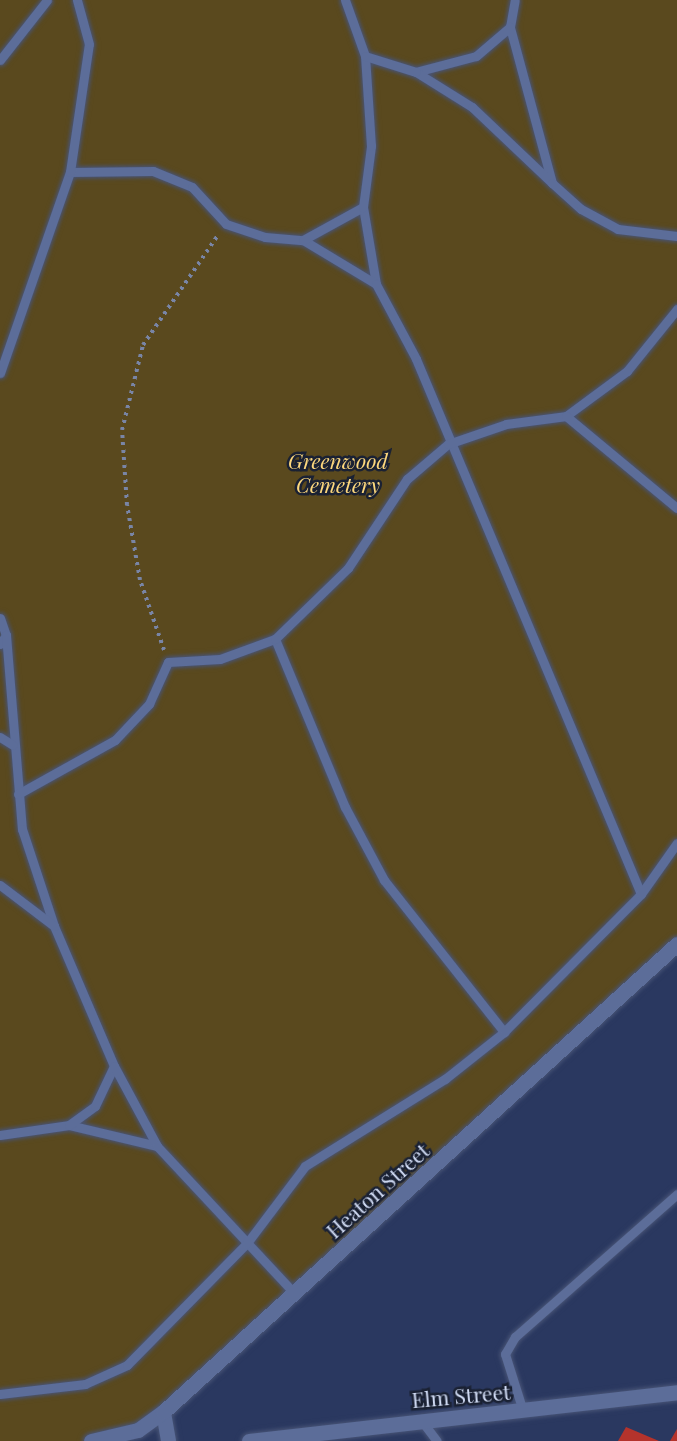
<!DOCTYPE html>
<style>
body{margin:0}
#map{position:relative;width:677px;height:1441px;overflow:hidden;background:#2a3860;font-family:"Playfair Display",serif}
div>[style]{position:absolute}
.green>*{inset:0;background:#5a491e}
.building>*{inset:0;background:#b4332c}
.path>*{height:4px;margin-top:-2px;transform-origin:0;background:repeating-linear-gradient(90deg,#7985a6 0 3px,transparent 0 7.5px)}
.roads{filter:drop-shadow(0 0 2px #485476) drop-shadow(0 0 2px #485476)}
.service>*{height:9px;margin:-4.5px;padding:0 4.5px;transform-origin:4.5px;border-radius:4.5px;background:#5c6d99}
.minor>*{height:15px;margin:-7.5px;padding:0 7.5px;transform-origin:7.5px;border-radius:7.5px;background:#5c6d99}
.tertiary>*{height:15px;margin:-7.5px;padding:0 7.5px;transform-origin:7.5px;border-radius:7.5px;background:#5c6d99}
span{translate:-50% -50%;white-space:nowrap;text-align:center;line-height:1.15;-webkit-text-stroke:5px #1a2133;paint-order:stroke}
.park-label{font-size:21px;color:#fdd87d;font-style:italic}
.street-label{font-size:21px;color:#d4dff8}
</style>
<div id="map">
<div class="green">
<i style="clip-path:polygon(0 0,677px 0,677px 944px,155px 1420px,90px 1441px,0 1441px)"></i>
</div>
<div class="building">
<i style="clip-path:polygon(626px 1427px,659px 1441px,618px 1441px)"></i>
<i style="clip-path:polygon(677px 1429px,677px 1441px,670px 1441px)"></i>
</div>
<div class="path">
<i style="left:164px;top:650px;width:74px;rotate:-108.9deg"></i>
<i style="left:140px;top:580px;width:76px;rotate:-99.8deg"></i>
<i style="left:127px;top:505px;width:75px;rotate:-93.8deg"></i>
<i style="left:122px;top:430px;width:88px;rotate:-76.1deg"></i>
<i style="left:143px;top:345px;width:133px;rotate:-55.7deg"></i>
</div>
<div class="roads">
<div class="service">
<i style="left:345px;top:0;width:59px;rotate:70.3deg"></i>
<i style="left:510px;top:27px;width:27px;rotate:-80deg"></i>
<i style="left:0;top:60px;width:76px;rotate:-51.9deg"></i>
<i style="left:70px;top:172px;width:83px;rotate:-0.7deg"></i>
<i style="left:153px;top:171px;width:42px;rotate:22.3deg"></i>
<i style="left:192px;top:187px;width:50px;rotate:47.4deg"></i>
<i style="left:226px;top:224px;width:41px;rotate:18.4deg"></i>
<i style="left:265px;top:237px;width:38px;rotate:5deg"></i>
<i style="left:552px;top:183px;width:162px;rotate:-105.1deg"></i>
<i style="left:510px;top:27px;width:45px;rotate:139.5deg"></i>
<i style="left:476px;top:56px;width:62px;rotate:165.1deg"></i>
<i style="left:416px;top:72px;width:66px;rotate:32deg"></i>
<i style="left:472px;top:107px;width:110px;rotate:43.5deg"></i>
<i style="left:552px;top:183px;width:39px;rotate:42deg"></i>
<i style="left:581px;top:209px;width:42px;rotate:28.4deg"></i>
<i style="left:618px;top:229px;width:59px;rotate:6.8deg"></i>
<i style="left:363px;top:207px;width:78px;rotate:80.4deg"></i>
<i style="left:376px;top:284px;width:85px;rotate:-148.9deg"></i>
<i style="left:303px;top:240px;width:68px;rotate:-28.8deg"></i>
<i style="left:363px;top:207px;width:62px;rotate:-82.5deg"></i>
<i style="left:371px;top:146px;width:90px;rotate:-93.8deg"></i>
<i style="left:365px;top:56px;width:53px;rotate:17.4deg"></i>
<i style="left:376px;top:284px;width:85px;rotate:61.9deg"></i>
<i style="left:416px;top:359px;width:580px;rotate:67.19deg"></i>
<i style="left:0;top:373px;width:213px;rotate:-70.8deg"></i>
<i style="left:70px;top:172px;width:129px;rotate:-81.6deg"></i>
<i style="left:89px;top:44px;width:46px;rotate:-105.3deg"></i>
<i style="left:566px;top:416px;width:76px;rotate:-36.4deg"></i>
<i style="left:627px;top:371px;width:80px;rotate:-51.1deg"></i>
<i style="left:0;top:618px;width:18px;rotate:71deg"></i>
<i style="left:275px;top:639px;width:182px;rotate:67.4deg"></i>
<i style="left:345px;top:807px;width:83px;rotate:61.9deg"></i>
<i style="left:384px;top:880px;width:194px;rotate:51.7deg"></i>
<i style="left:0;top:644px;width:11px;rotate:-56deg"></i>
<i style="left:6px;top:635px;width:195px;rotate:85.3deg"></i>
<i style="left:22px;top:829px;width:102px;rotate:71.7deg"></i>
<i style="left:54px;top:926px;width:152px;rotate:66.8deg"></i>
<i style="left:0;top:737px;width:15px;rotate:32deg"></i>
<i style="left:18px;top:794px;width:111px;rotate:-29.1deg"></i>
<i style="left:115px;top:740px;width:50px;rotate:-46.6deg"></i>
<i style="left:149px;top:704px;width:46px;rotate:-65.7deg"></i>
<i style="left:168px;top:662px;width:52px;rotate:-3.3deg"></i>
<i style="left:220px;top:659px;width:59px;rotate:-20deg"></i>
<i style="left:275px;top:639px;width:102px;rotate:-44.2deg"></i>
<i style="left:348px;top:568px;width:107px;rotate:-56.5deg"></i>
<i style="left:407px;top:479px;width:54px;rotate:-40.5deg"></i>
<i style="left:448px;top:444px;width:61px;rotate:-19deg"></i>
<i style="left:506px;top:424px;width:61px;rotate:-7.6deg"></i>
<i style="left:566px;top:416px;width:144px;rotate:39.7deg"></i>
<i style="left:0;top:885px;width:68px;rotate:37.2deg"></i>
<i style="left:0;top:1135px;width:70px;rotate:-8.2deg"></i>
<i style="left:157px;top:1146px;width:90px;rotate:-166.6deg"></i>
<i style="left:69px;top:1125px;width:32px;rotate:-36deg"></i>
<i style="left:95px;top:1106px;width:44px;rotate:-64.6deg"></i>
<i style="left:114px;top:1066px;width:91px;rotate:61.7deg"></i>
<i style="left:157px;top:1146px;width:201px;rotate:47deg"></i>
<i style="left:0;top:1394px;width:86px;rotate:-6.7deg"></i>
<i style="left:85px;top:1384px;width:46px;rotate:-24.3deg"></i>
<i style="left:127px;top:1365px;width:171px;rotate:-45.5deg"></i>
<i style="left:247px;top:1243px;width:96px;rotate:-53deg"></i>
<i style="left:305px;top:1166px;width:165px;rotate:-31.9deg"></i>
<i style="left:445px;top:1079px;width:75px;rotate:-38.5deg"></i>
<i style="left:504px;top:1032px;width:194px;rotate:-45.2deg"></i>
<i style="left:641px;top:894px;width:62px;rotate:-54.8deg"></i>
<i style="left:523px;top:1411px;width:60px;rotate:-107.5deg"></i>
<i style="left:505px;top:1354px;width:20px;rotate:-60deg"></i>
<i style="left:515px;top:1337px;width:216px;rotate:-41.4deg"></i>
<i style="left:421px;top:1420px;width:26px;rotate:53deg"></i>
</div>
<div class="minor">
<i style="left:163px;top:1412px;width:29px;rotate:80deg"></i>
<i style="left:249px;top:1441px;width:431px;rotate:-6.5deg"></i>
</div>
<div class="tertiary">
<i style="left:91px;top:1441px;width:48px;rotate:-13.2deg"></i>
<i style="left:138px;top:1430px;width:31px;rotate:-36deg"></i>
<i style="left:163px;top:1412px;width:695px;rotate:-42.32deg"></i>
</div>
</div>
<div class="park-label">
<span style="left:338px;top:472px">Greenwood<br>Cemetery</span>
</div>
<div class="street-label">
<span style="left:377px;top:1190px;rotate:-42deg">Heaton Street</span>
<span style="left:461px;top:1395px;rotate:-5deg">Elm Street</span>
</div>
</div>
